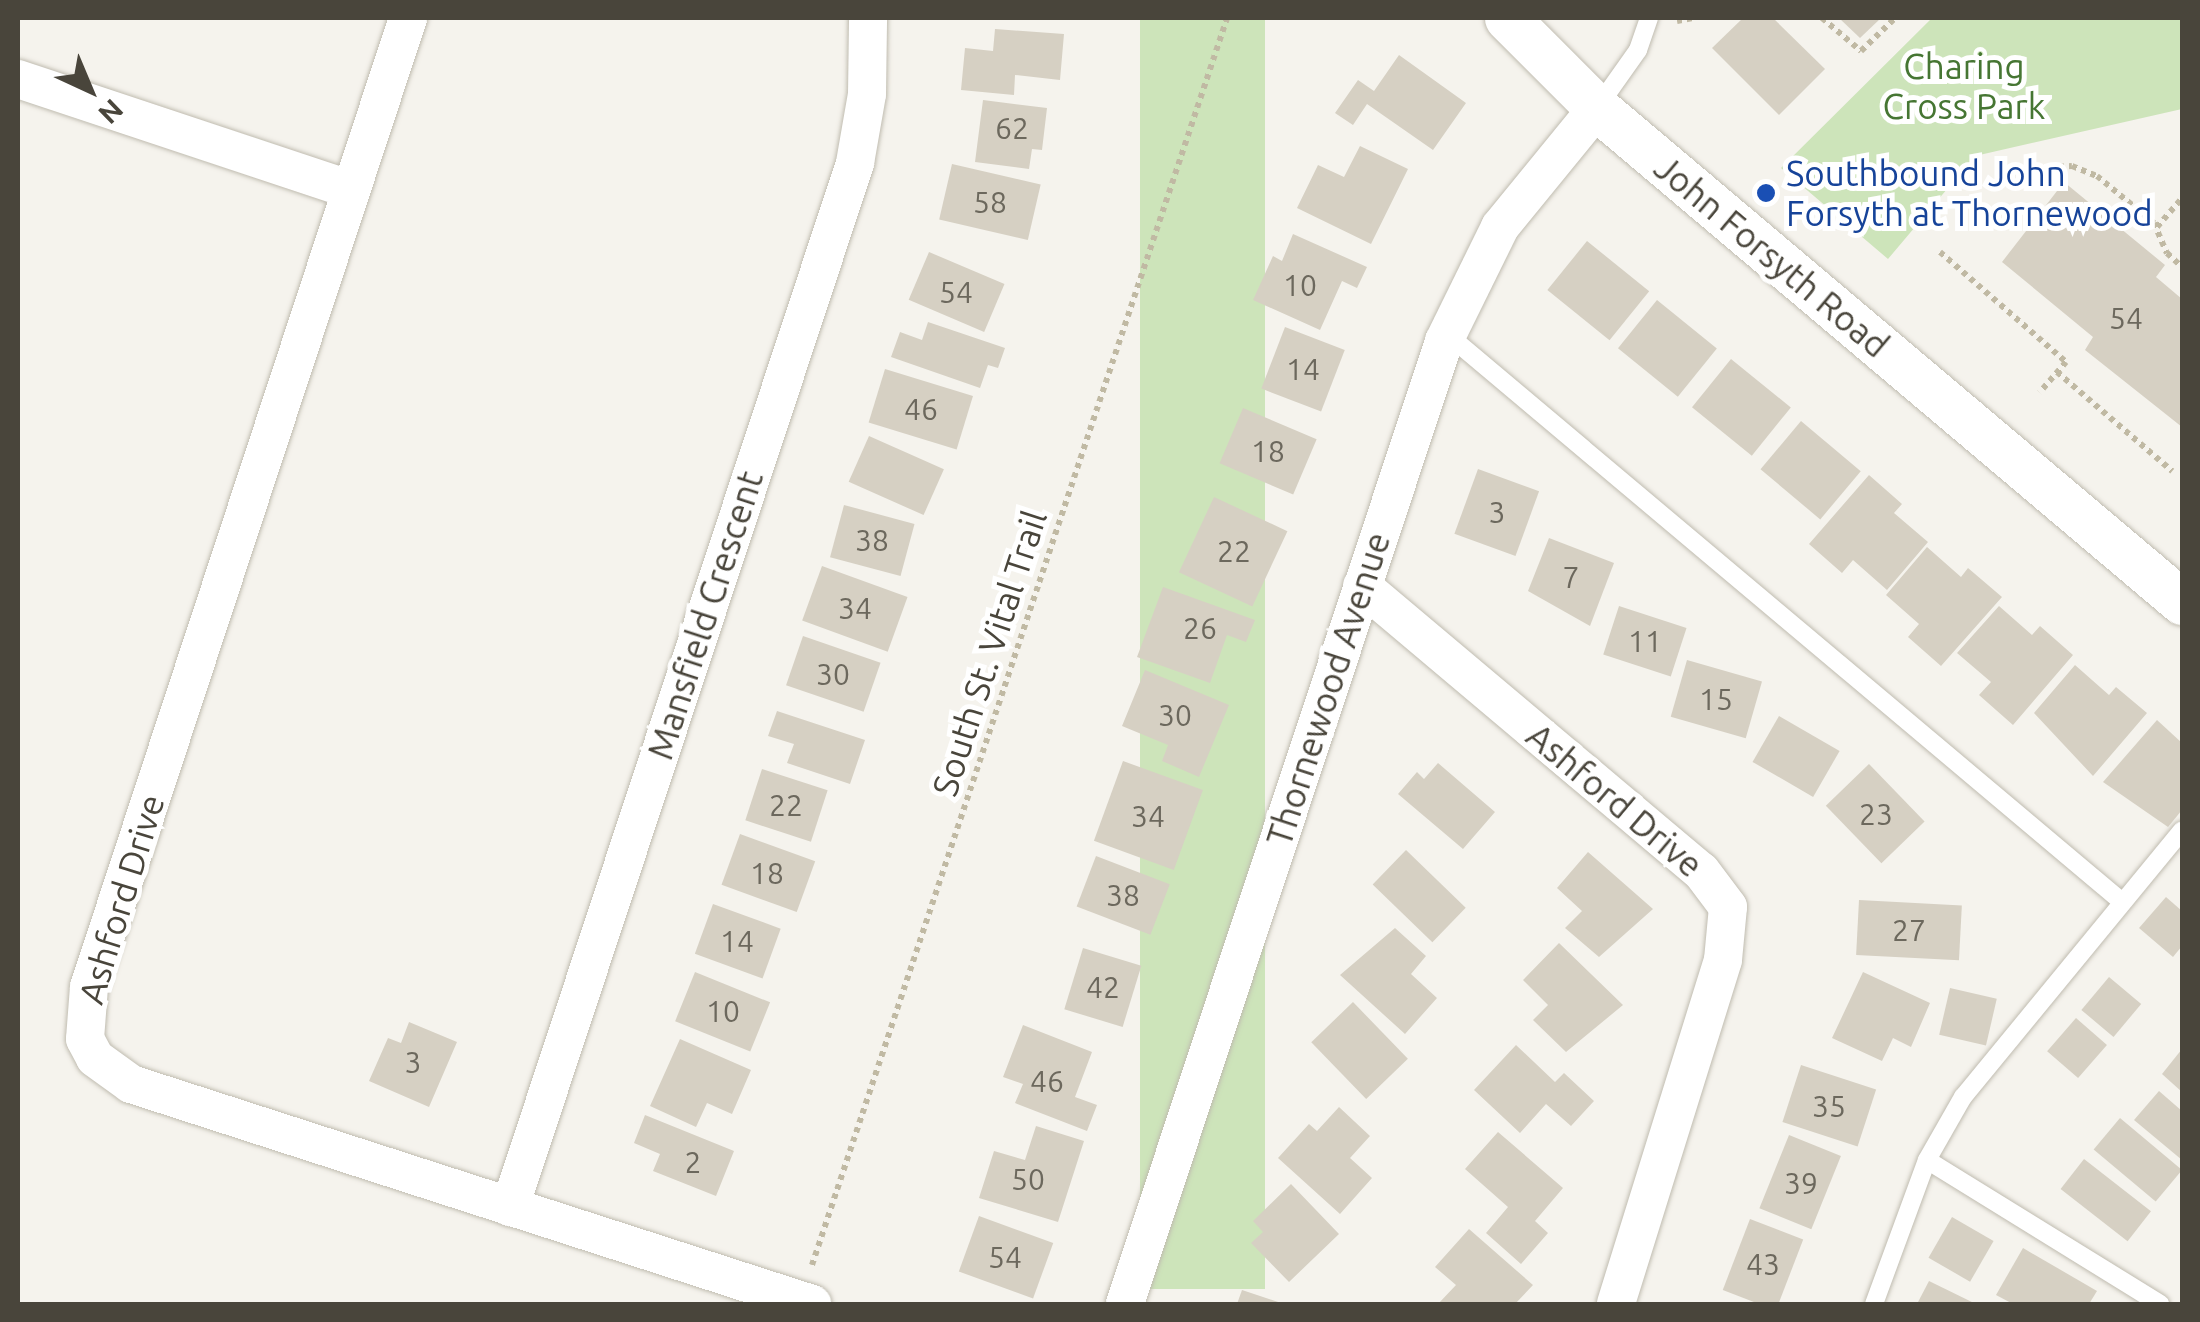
<!DOCTYPE html>
<style>
body{margin:0}
#map{position:relative;width:2200px;height:1322px;overflow:hidden;background:#f5f3ed;font-family:Ubuntu,sans-serif}
div>[style]{position:absolute}
.green>*{inset:0;background:#cde4ba;transform-origin:0 0}
.building>*{inset:0;background:#d6d0c3;transform-origin:0 0}
.path>*{height:6px;margin-top:-3px;transform-origin:0;background:repeating-linear-gradient(90deg,#c0b9a3 0 5px,transparent 0 10px)}
.roads{filter:drop-shadow(0 0 2px #c0bcb0) drop-shadow(0 0 2px #c0bcb0)}
.service>*{height:18px;margin:-9px;padding:0 9px;transform-origin:9px;border-radius:9px;background:#fff}
.minor>*{height:38px;margin:-19px;padding:0 19px;transform-origin:19px;border-radius:19px;background:#fff}
.tertiary>*{height:45px;margin:-22.5px;padding:0 22.5px;transform-origin:22.5px;border-radius:22.5px;background:#fff}
.dots>*{width:28px;height:28px;translate:-50% -50%;box-sizing:border-box;border:5px solid #fff;border-radius:50%}
span{translate:-50% -50%;white-space:nowrap;text-align:center;line-height:1.15;-webkit-text-stroke:10px #fff;paint-order:stroke}
.number-label{font-size:30px;color:#6c685d}
.number-label span{-webkit-text-stroke-width:0}
.park-label{font-size:35px;color:#467633}
.transit-label{font-size:35px;color:#164399}
.left{translate:0 -50%;text-align:left}
.street-label{font-size:35px;color:#49453b}
.frame{position:absolute;inset:0;border:20px solid #49453b;pointer-events:none}
.north{position:absolute;left:40px;top:40px;width:100px;height:100px;-webkit-text-stroke:8px #fff;paint-order:stroke;rotate:136deg;font-size:28px;font-weight:700;line-height:40px;text-align:center;color:#49453b}
.north::after{content:'';display:block;margin:auto;width:35px;height:45px;background:#49453b;clip-path:polygon(50% 0,100% 100%,50% 72%,0 100%)}
</style>
<div id="map">
<div class="green">
<i style="left:1140px;top:18px;width:125px;height:1271px"></i>
<i style="clip-path:polygon(1932px 18px,2182px 18px,2182px 109px,1975px 156px,1888px 259px,1781px 168px)"></i>
</div>
<div class="building">
<i style="clip-path:polygon(1743px 18px,1773px 18px,1825px 69px,1779px 115px,1712px 48px)"></i>
<i style="clip-path:polygon(1839px 18px,1881px 18px,1860px 38px)"></i>
<i style="clip-path:polygon(995px 29px,1064px 34px,1060px 80px,1015px 75px,1014px 95px,961px 90px,965px 48px,993px 51px)"></i>
<i style="clip-path:polygon(1399px 55px,1466px 103px,1433px 150px,1367px 104px,1353px 125px,1335px 113px,1358px 80px,1374px 91px)"></i>
<i style="clip-path:polygon(983px 100px,1047px 108px,1042px 150px,1032px 149px,1029px 169px,975px 162px)"></i>
<i style="clip-path:polygon(1360px 146px,1408px 169px,1371px 244px,1297px 208px,1318px 165px,1344px 177px)"></i>
<i style="left:952px;top:164px;width:91px;height:57px;rotate:13deg"></i>
<i style="clip-path:polygon(2064px 182px,2165px 265px,2156px 277px,2182px 299px,2182px 427px,2085px 350px,2093px 337px,2002px 262px)"></i>
<i style="clip-path:polygon(1293px 234px,1367px 267px,1357px 288px,1342px 281px,1320px 330px,1253px 300px,1273px 256px,1282px 261px)"></i>
<i style="left:1587px;top:241px;width:80px;height:63px;rotate:39deg"></i>
<i style="left:929px;top:252px;width:82px;height:52px;rotate:23deg"></i>
<i style="left:1657px;top:300px;width:77px;height:62px;rotate:39deg"></i>
<i style="clip-path:polygon(928px 322px,1005px 348px,998px 368px,988px 365px,980px 388px,891px 357px,900px 332px,922px 340px)"></i>
<i style="left:1285px;top:327px;width:64px;height:66px;rotate:21deg"></i>
<i style="left:1731px;top:359px;width:77px;height:62px;rotate:39deg"></i>
<i style="left:885px;top:369px;width:92px;height:56px;rotate:17deg"></i>
<i style="left:1243px;top:408px;width:80px;height:60px;rotate:23deg"></i>
<i style="left:1801px;top:421px;width:78px;height:63px;rotate:40deg"></i>
<i style="left:869px;top:436px;width:82px;height:50px;rotate:24deg"></i>
<i style="left:1478px;top:469px;width:65px;height:69px;rotate:20deg"></i>
<i style="clip-path:polygon(1869px 475px,1902px 504px,1894px 513px,1928px 542px,1887px 590px,1853px 560px,1842px 573px,1809px 544px)"></i>
<i style="left:1214px;top:497px;width:81px;height:83px;rotate:25deg"></i>
<i style="left:844px;top:505px;width:73px;height:54px;rotate:15deg"></i>
<i style="clip-path:polygon(1549px 538px,1614px 563px,1590px 626px,1528px 591px)"></i>
<i style="clip-path:polygon(1927px 547px,1961px 577px,1968px 568px,2002px 597px,1941px 666px,1908px 637px,1919px 624px,1886px 595px)"></i>
<i style="left:822px;top:566px;width:91px;height:58px;rotate:20deg"></i>
<i style="clip-path:polygon(1163px 587px,1255px 620px,1246px 642px,1227px 635px,1210px 683px,1137px 657px)"></i>
<i style="left:1619px;top:606px;width:71px;height:51px;rotate:18deg"></i>
<i style="clip-path:polygon(1999px 606px,2032px 635px,2040px 626px,2073px 655px,2013px 725px,1979px 695px,1991px 682px,1957px 653px)"></i>
<i style="left:803px;top:636px;width:82px;height:52px;rotate:19deg"></i>
<i style="left:1687px;top:660px;width:78px;height:59px;rotate:16deg"></i>
<i style="clip-path:polygon(2075px 665px,2109px 695px,2116px 687px,2147px 713px,2093px 776px,2034px 713px)"></i>
<i style="clip-path:polygon(1145px 670px,1229px 705px,1199px 777px,1162px 761px,1168px 745px,1122px 726px)"></i>
<i style="clip-path:polygon(777px 711px,865px 740px,850px 784px,787px 763px,794px 744px,768px 736px)"></i>
<i style="left:1779px;top:716px;width:70px;height:53px;rotate:30deg"></i>
<i style="clip-path:polygon(2157px 720px,2182px 743px,2182px 810px,2168px 827px,2103px 782px)"></i>
<i style="left:1123px;top:761px;width:85px;height:85px;rotate:20deg"></i>
<i style="clip-path:polygon(1438px 763px,1495px 812px,1463px 849px,1398px 794px,1417px 772px,1424px 779px)"></i>
<i style="left:1869px;top:764px;width:80px;height:60px;rotate:46deg"></i>
<i style="left:762px;top:769px;width:69px;height:54px;rotate:18deg"></i>
<i style="left:740px;top:834px;width:80px;height:54px;rotate:20deg"></i>
<i style="left:1406px;top:850px;width:83px;height:48px;rotate:44deg"></i>
<i style="clip-path:polygon(1588px 852px,1653px 909px,1599px 957px,1565px 928px,1582px 911px,1557px 888px)"></i>
<i style="left:1096px;top:856px;width:79px;height:54px;rotate:21deg"></i>
<i style="clip-path:polygon(2166px 897px,2182px 911px,2182px 946px,2173px 957px,2139px 928px)"></i>
<i style="left:1859px;top:900px;width:103px;height:55px;rotate:3deg"></i>
<i style="left:713px;top:904px;width:72px;height:53px;rotate:20deg"></i>
<i style="clip-path:polygon(1395px 928px,1426px 956px,1411px 974px,1437px 998px,1405px 1034px,1340px 975px)"></i>
<i style="clip-path:polygon(1559px 943px,1623px 1005px,1566px 1052px,1533px 1020px,1548px 1005px,1523px 980px)"></i>
<i style="left:1083px;top:948px;width:61px;height:64px;rotate:17deg"></i>
<i style="left:695px;top:972px;width:81px;height:53px;rotate:22deg"></i>
<i style="clip-path:polygon(1863px 972px,1930px 1003px,1911px 1047px,1893px 1038px,1882px 1061px,1832px 1038px)"></i>
<i style="left:2109px;top:977px;width:42px;height:43px;rotate:40deg"></i>
<i style="left:1950px;top:988px;width:48px;height:48px;rotate:13deg"></i>
<i style="left:1353px;top:1002px;width:79px;height:58px;rotate:46deg"></i>
<i style="left:2076px;top:1018px;width:41px;height:44px;rotate:41deg"></i>
<i style="clip-path:polygon(409px 1022px,457px 1042px,429px 1107px,369px 1081px,388px 1038px,401px 1043px)"></i>
<i style="clip-path:polygon(1023px 1025px,1092px 1052px,1075px 1097px,1097px 1105px,1087px 1131px,1015px 1103px,1023px 1084px,1003px 1077px)"></i>
<i style="clip-path:polygon(680px 1039px,751px 1070px,732px 1114px,707px 1103px,696px 1127px,650px 1106px)"></i>
<i style="clip-path:polygon(1516px 1045px,1555px 1082px,1564px 1073px,1594px 1101px,1571px 1126px,1546px 1104px,1520px 1133px,1474px 1090px)"></i>
<i style="clip-path:polygon(2182px 1049px,2182px 1092px,2162px 1074px)"></i>
<i style="left:1801px;top:1065px;width:79px;height:60px;rotate:18deg"></i>
<i style="clip-path:polygon(2159px 1091px,2182px 1111px,2182px 1160px,2134px 1120px)"></i>
<i style="clip-path:polygon(1339px 1107px,1370px 1136px,1350px 1158px,1372px 1178px,1340px 1214px,1278px 1158px,1309px 1124px,1317px 1131px)"></i>
<i style="clip-path:polygon(645px 1115px,734px 1151px,716px 1196px,653px 1171px,660px 1154px,634px 1143px)"></i>
<i style="left:2120px;top:1118px;width:81px;height:41px;rotate:40deg"></i>
<i style="clip-path:polygon(1036px 1126px,1084px 1141px,1058px 1222px,979px 1198px,994px 1151px,1025px 1160px)"></i>
<i style="clip-path:polygon(1498px 1132px,1563px 1188px,1535px 1221px,1548px 1233px,1521px 1264px,1486px 1233px,1508px 1207px,1465px 1169px)"></i>
<i style="left:1789px;top:1135px;width:56px;height:79px;rotate:22deg"></i>
<i style="left:2084px;top:1159px;width:85px;height:38px;rotate:38deg"></i>
<i style="clip-path:polygon(1291px 1184px,1339px 1234px,1289px 1282px,1251px 1243px,1263px 1232px,1253px 1221px)"></i>
<i style="left:979px;top:1216px;width:79px;height:59px;rotate:20deg"></i>
<i style="left:1952px;top:1217px;width:48px;height:47px;rotate:30deg"></i>
<i style="left:1750px;top:1219px;width:57px;height:76px;rotate:21deg"></i>
<i style="clip-path:polygon(1469px 1229px,1533px 1285px,1515px 1304px,1438px 1304px,1456px 1285px,1435px 1267px)"></i>
<i style="clip-path:polygon(2023px 1248px,2097px 1291px,2089px 1304px,2013px 1304px,1996px 1295px)"></i>
<i style="clip-path:polygon(1929px 1281px,1976px 1304px,1917px 1304px)"></i>
<i style="clip-path:polygon(1242px 1290px,1284px 1304px,1237px 1304px)"></i>
</div>
<div class="path">
<i style="left:1822px;top:18px;width:51px;rotate:40.2deg"></i>
<i style="left:1861px;top:51px;width:47px;rotate:-44.1deg"></i>
<i style="left:1677px;top:21px;width:16px;rotate:-11deg"></i>
<i style="left:2009px;top:170px;width:63px;rotate:-3.6deg"></i>
<i style="left:2072px;top:166px;width:27px;rotate:22deg"></i>
<i style="left:2097px;top:176px;width:74px;rotate:39.5deg"></i>
<i style="left:2154px;top:223px;width:33px;rotate:67deg"></i>
<i style="left:2167px;top:253px;width:21px;rotate:43deg"></i>
<i style="left:2157px;top:227px;width:38px;rotate:-49deg"></i>
<i style="left:1940px;top:252px;width:167px;rotate:41.1deg"></i>
<i style="left:2066px;top:362px;width:40px;rotate:131deg"></i>
<i style="left:2057px;top:372px;width:152px;rotate:40.7deg"></i>
<i style="left:812px;top:1265px;width:1314px;rotate:-71.59deg"></i>
</div>
<div class="roads">
<div class="service">
<i style="left:1597px;top:108px;width:71px;rotate:-54.7deg"></i>
<i style="left:1638px;top:50px;width:34px;rotate:-71deg"></i>
<i style="left:1447px;top:334px;width:881px;rotate:40.07deg"></i>
<i style="left:1927px;top:1160px;width:274px;rotate:31.7deg"></i>
<i style="left:1874px;top:1304px;width:153px;rotate:-69.8deg"></i>
<i style="left:1927px;top:1160px;width:73px;rotate:-60.3deg"></i>
<i style="left:1963px;top:1097px;width:345px;rotate:-50.6deg"></i>
</div>
<div class="minor">
<i style="left:408px;top:18px;width:1020px;rotate:108.22deg"></i>
<i style="left:89px;top:987px;width:52px;rotate:94.4deg"></i>
<i style="left:85px;top:1039px;width:21px;rotate:62deg"></i>
<i style="left:95px;top:1058px;width:44px;rotate:35.8deg"></i>
<i style="left:131px;top:1084px;width:716px;rotate:17.9deg"></i>
<i style="left:18px;top:79px;width:351px;rotate:18.4deg"></i>
<i style="left:1362px;top:586px;width:443px;rotate:40.1deg"></i>
<i style="left:1701px;top:871px;width:45px;rotate:53.1deg"></i>
<i style="left:1728px;top:907px;width:53px;rotate:95.4deg"></i>
<i style="left:1723px;top:960px;width:360px;rotate:107.3deg"></i>
<i style="left:510px;top:1207px;width:1100px;rotate:-71.71deg"></i>
<i style="left:855px;top:163px;width:70px;rotate:-80.1deg"></i>
<i style="left:867px;top:94px;width:76px;rotate:-89.2deg"></i>
<i style="left:1125px;top:1304px;width:1014px;rotate:-71.67deg"></i>
<i style="left:1444px;top:341px;width:127px;rotate:-63.8deg"></i>
<i style="left:1500px;top:227px;width:154px;rotate:-50.8deg"></i>
</div>
<div class="tertiary">
<i style="left:1507px;top:18px;width:127px;rotate:45deg"></i>
<i style="left:1597px;top:108px;width:766px;rotate:40.18deg"></i>
</div>
</div>
<div class="dots">
<i style="left:1766px;top:193px;background:#1a4fb4"></i>
</div>
<div class="number-label">
<span style="left:1012px;top:128px">62</span>
<span style="left:990px;top:202px">58</span>
<span style="left:1300px;top:285px">10</span>
<span style="left:956px;top:292px">54</span>
<span style="left:2126px;top:318px">54</span>
<span style="left:1303px;top:369px">14</span>
<span style="left:921px;top:409px">46</span>
<span style="left:1268px;top:451px">18</span>
<span style="left:1497px;top:512px">3</span>
<span style="left:872px;top:540px">38</span>
<span style="left:1234px;top:551px">22</span>
<span style="left:1571px;top:577px">7</span>
<span style="left:855px;top:608px">34</span>
<span style="left:1200px;top:628px">26</span>
<span style="left:1645px;top:641px">11</span>
<span style="left:833px;top:674px">30</span>
<span style="left:1716px;top:699px">15</span>
<span style="left:1175px;top:715px">30</span>
<span style="left:786px;top:805px">22</span>
<span style="left:1876px;top:814px">23</span>
<span style="left:1148px;top:816px">34</span>
<span style="left:767px;top:873px">18</span>
<span style="left:1123px;top:895px">38</span>
<span style="left:1909px;top:930px">27</span>
<span style="left:737px;top:941px">14</span>
<span style="left:1103px;top:987px">42</span>
<span style="left:723px;top:1011px">10</span>
<span style="left:413px;top:1062px">3</span>
<span style="left:1047px;top:1081px">46</span>
<span style="left:1829px;top:1106px">35</span>
<span style="left:693px;top:1162px">2</span>
<span style="left:1028px;top:1179px">50</span>
<span style="left:1801px;top:1183px">39</span>
<span style="left:1005px;top:1257px">54</span>
<span style="left:1763px;top:1264px">43</span>
</div>
<div class="park-label">
<span style="left:1964px;top:86px">Charing<br>Cross Park</span>
</div>
<div class="transit-label">
<span class="left" style="left:1786px;top:193px">Southbound John<br>Forsyth at Thornewood</span>
</div>
<div class="street-label">
<span style="left:1772px;top:256px;rotate:40deg">John Forsyth Road</span>
<span style="left:705px;top:615px;rotate:-72deg">Mansfield Crescent</span>
<span style="left:989px;top:653px;rotate:-72deg">South St. Vital Trail</span>
<span style="left:1328px;top:689px;rotate:-72deg">Thornewood Avenue</span>
<span style="left:1615px;top:800px;rotate:40deg">Ashford Drive</span>
<span style="left:121px;top:899px;rotate:-73deg">Ashford Drive</span>
</div>
<div class="frame"></div>
<div class="north">N</div>
</div>
